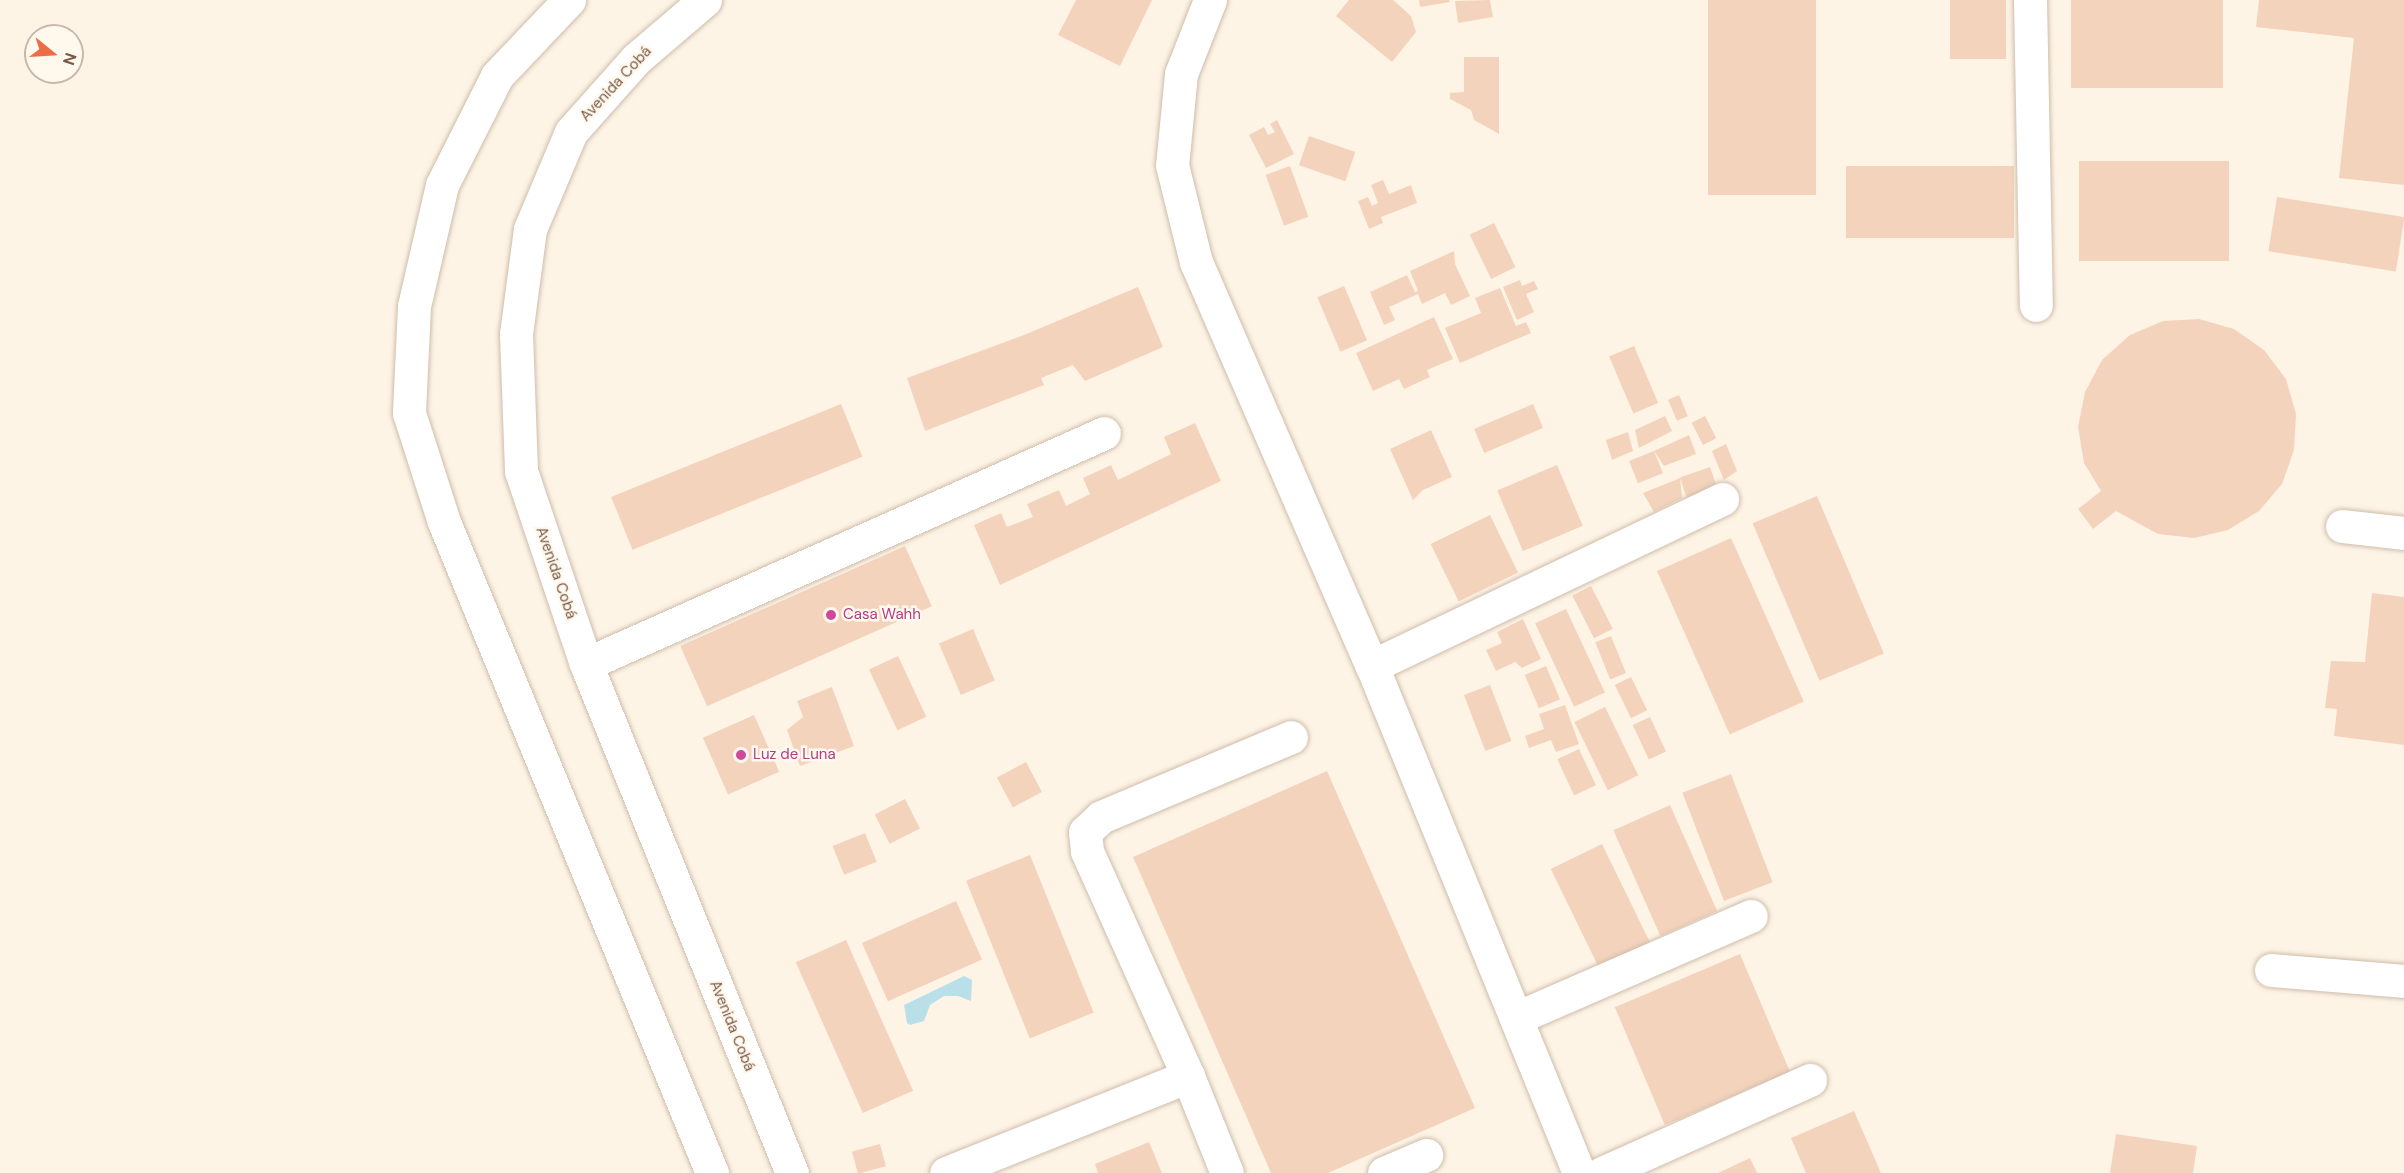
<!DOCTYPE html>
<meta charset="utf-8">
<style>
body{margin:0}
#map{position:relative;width:2404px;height:1173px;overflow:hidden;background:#fdf4e5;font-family:"DM Sans",sans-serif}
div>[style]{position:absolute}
.water>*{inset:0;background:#b9e0e8}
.building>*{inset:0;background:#f4d3bc;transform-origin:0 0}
.roads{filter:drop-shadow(0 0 2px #cfbcab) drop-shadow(0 0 2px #cfbcab)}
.minor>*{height:33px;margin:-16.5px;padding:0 16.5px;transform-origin:16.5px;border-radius:16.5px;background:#fff}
.tertiary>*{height:33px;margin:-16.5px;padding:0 16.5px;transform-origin:16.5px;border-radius:16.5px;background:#fff}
.dots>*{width:16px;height:16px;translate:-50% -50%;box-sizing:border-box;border:3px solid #fff8ed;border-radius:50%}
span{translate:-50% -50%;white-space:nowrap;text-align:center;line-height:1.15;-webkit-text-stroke:5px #fff8ed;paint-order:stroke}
.street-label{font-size:15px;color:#785a49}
.hotel-label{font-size:15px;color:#b23c85}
.left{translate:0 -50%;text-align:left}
.north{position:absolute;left:24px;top:24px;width:60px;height:60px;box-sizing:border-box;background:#fff8ed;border:2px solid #c9b9ab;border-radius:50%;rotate:108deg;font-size:16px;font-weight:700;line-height:24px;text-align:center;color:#785a49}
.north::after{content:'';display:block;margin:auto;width:21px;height:27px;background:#ec6d46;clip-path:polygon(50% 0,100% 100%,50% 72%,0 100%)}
</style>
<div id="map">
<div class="water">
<i style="clip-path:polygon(964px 976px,972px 980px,971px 1001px,958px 996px,944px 996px,930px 1005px,924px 1021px,910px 1025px,907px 1023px,904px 1005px)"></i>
</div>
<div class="building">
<i style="clip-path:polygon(1076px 0,1152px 0,1120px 66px,1058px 35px)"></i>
<i style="clip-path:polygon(1349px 0,1393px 0,1411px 16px,1416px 32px,1392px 62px,1336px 16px)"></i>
<i style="clip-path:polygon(1419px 0,1449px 0,1450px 2px,1420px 7px)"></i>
<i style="clip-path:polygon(1490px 0,1493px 17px,1458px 23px,1455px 1px)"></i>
<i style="left:1708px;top:0;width:108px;height:195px"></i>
<i style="left:1950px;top:0;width:56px;height:59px"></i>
<i style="left:2071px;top:0;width:152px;height:88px"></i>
<i style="clip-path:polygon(2259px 0,2404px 0,2404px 185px,2339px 178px,2354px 38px,2256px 27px)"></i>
<i style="clip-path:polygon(1464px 57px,1499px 57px,1499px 134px,1474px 120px,1471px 110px,1450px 99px,1450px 93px,1464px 92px)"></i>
<i style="clip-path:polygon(1277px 120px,1294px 154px,1266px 168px,1249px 135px,1264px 127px,1268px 135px,1275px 132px,1270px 124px)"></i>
<i style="left:1309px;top:136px;width:49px;height:31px;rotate:19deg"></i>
<i style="left:2079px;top:161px;width:150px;height:100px"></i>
<i style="left:1290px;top:166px;width:54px;height:26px;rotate:70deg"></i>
<i style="left:2014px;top:166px;width:72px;height:168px;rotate:90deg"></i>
<i style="clip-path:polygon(1383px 180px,1389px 194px,1411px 185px,1417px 203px,1381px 217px,1383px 223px,1369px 229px,1358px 201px,1368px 197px,1372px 206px,1378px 203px,1371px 185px)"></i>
<i style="left:2277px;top:197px;width:129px;height:55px;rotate:9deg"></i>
<i style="left:1494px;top:223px;width:49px;height:27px;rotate:64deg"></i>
<i style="clip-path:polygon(1454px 251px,1455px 264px,1470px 296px,1451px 305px,1445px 293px,1422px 304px,1418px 294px,1389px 307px,1395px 320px,1384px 325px,1370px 292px,1407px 275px,1415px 292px,1418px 291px,1410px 271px)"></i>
<i style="clip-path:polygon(1520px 280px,1522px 286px,1534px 281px,1538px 289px,1526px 294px,1534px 312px,1517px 320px,1503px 287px)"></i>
<i style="left:1344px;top:286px;width:59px;height:29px;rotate:67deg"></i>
<i style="clip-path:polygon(1138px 287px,1163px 347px,1085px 381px,1073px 365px,1041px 378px,1044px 385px,925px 431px,907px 378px,1024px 335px)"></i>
<i style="clip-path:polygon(1500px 288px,1516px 326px,1526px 322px,1531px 333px,1460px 363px,1445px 328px,1481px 313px,1475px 298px)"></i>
<i style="clip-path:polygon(1434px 317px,1453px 359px,1427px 370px,1430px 377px,1404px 389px,1399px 379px,1373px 391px,1356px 353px)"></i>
<i style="clip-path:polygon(2199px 319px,2234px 329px,2264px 350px,2286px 379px,2296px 414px,2294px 450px,2282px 484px,2259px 511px,2228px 530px,2194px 538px,2158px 534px,2116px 511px,2093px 529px,2078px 509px,2101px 491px,2084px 463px,2078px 427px,2085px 392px,2102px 360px,2130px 335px,2163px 321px)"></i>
<i style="left:1634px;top:346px;width:62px;height:27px;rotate:67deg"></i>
<i style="left:1679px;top:395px;width:23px;height:12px;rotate:67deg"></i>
<i style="left:841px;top:404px;width:57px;height:248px;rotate:68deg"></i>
<i style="left:1533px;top:404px;width:26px;height:64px;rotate:67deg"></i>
<i style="clip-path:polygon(1665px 416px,1672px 431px,1639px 448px,1635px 430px)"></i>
<i style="left:1705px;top:416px;width:25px;height:15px;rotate:63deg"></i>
<i style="clip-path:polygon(1195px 423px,1221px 481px,1000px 585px,974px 525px,1001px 513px,1007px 527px,1033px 517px,1027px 504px,1059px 490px,1066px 506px,1090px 494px,1083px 478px,1111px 465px,1118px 480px,1171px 454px,1164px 437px)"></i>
<i style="clip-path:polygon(1431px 430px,1452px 477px,1423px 490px,1413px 500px,1390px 449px)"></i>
<i style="clip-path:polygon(1628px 432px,1633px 451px,1612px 460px,1606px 440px)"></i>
<i style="clip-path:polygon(1689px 435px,1696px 454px,1664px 466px,1654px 451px)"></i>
<i style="clip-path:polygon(1726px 444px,1737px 471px,1724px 480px,1712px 451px)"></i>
<i style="left:1654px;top:451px;width:24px;height:27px;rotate:68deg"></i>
<i style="left:1557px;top:465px;width:66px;height:65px;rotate:67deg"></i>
<i style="left:1710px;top:467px;width:21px;height:32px;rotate:71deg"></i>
<i style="clip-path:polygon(1680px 478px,1682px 498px,1654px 512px,1643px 493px)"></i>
<i style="left:1817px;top:496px;width:171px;height:70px;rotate:67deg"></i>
<i style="left:1490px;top:515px;width:64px;height:66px;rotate:64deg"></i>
<i style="left:1731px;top:538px;width:179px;height:81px;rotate:66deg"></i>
<i style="left:905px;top:546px;width:66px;height:246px;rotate:66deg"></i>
<i style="left:1591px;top:586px;width:48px;height:21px;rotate:63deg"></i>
<i style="clip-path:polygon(2372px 593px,2404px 597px,2404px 745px,2334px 736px,2337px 709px,2325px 708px,2331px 661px,2365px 662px)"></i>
<i style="left:1566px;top:609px;width:92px;height:34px;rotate:65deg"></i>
<i style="clip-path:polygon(1523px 619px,1541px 659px,1522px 668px,1515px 662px,1496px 671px,1486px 650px,1502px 643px,1497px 632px)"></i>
<i style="left:973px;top:629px;width:56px;height:37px;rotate:67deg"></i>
<i style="left:1611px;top:636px;width:40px;height:17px;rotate:68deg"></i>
<i style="left:898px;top:656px;width:67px;height:32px;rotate:65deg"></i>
<i style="left:1546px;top:666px;width:36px;height:23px;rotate:67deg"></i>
<i style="left:1631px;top:677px;width:37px;height:18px;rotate:64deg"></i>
<i style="left:1490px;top:685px;width:60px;height:28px;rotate:69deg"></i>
<i style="clip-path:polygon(832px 687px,854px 746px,800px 766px,787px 730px,803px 717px,797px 701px)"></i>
<i style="clip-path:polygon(1565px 705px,1579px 744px,1556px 752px,1551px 740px,1529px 748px,1525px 736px,1544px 729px,1539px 714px)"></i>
<i style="left:1605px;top:707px;width:76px;height:34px;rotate:64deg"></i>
<i style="left:754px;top:715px;width:62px;height:56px;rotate:66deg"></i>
<i style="left:1650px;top:717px;width:38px;height:19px;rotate:65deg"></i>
<i style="left:1579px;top:749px;width:40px;height:24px;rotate:65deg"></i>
<i style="left:1026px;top:762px;width:34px;height:33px;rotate:62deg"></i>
<i style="clip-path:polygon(1327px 771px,1475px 1108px,1328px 1173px,1271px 1173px,1133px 857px)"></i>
<i style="left:1731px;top:774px;width:116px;height:52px;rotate:69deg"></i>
<i style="left:905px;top:799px;width:33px;height:34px;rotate:63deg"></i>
<i style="left:1670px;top:805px;width:116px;height:62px;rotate:66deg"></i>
<i style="left:865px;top:833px;width:31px;height:35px;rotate:68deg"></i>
<i style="left:1602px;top:844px;width:109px;height:57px;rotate:64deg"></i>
<i style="left:1030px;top:855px;width:170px;height:69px;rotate:68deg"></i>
<i style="left:956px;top:901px;width:64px;height:103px;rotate:66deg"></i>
<i style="left:846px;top:940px;width:165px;height:55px;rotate:66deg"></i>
<i style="left:1740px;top:954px;width:128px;height:136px;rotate:67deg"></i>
<i style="clip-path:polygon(1854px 1111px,1881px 1173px,1806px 1173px,1791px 1138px)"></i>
<i style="clip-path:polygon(2116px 1134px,2197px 1146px,2193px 1173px,2110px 1173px)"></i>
<i style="clip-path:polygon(1149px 1142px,1162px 1173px,1098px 1173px,1095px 1164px)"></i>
<i style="left:880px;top:1144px;width:23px;height:29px;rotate:75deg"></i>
<i style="clip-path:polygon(1750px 1158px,1757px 1173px,1718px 1173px)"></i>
</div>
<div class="roads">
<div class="minor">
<i style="left:1210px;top:0;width:79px;rotate:111.4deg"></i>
<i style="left:1181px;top:74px;width:91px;rotate:95.6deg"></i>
<i style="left:1172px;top:165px;width:100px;rotate:76.1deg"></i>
<i style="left:1196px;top:262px;width:441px;rotate:66.5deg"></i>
<i style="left:1372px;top:666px;width:548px;rotate:67.79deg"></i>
<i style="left:2030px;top:0;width:305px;rotate:88.9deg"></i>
<i style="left:2342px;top:526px;width:62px;rotate:6.4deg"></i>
<i style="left:586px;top:664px;width:567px;rotate:-24.03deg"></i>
<i style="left:1372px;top:666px;width:388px;rotate:-25.5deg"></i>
<i style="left:2271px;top:970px;width:133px;rotate:4.7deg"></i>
<i style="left:1516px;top:1018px;width:256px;rotate:-23.5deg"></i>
<i style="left:946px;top:1173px;width:261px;rotate:-21.8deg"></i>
<i style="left:1227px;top:1173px;width:105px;rotate:-111.9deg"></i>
<i style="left:1188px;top:1076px;width:247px;rotate:-114.2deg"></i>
<i style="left:1087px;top:851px;width:19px;rotate:-96deg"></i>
<i style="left:1085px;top:832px;width:22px;rotate:-43deg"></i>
<i style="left:1101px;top:817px;width:206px;rotate:-22.8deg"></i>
<i style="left:1384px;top:1173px;width:46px;rotate:-23.2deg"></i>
<i style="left:1602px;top:1173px;width:228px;rotate:-24.1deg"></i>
</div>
<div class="tertiary">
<i style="left:569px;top:0;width:105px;rotate:133.5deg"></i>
<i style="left:497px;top:76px;width:122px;rotate:116.8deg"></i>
<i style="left:442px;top:185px;width:124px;rotate:103deg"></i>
<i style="left:414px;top:306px;width:107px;rotate:92.7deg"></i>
<i style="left:409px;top:413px;width:114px;rotate:72.2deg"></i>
<i style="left:444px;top:522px;width:704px;rotate:67.62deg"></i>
<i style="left:705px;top:0;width:91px;rotate:139.5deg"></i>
<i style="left:636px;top:59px;width:98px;rotate:131.7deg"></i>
<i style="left:571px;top:132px;width:105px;rotate:112.9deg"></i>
<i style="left:530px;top:229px;width:106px;rotate:97.6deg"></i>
<i style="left:516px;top:334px;width:137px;rotate:87.9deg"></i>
<i style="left:521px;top:471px;width:204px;rotate:71.4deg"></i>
<i style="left:586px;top:664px;width:549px;rotate:67.97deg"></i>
</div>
</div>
<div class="dots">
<i style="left:831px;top:615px;background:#d1479c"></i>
<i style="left:741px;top:755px;background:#d1479c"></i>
</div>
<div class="street-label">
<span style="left:616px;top:84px;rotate:-47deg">Avenida Cobá</span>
<span style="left:556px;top:573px;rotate:71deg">Avenida Cobá</span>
<span style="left:732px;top:1026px;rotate:68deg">Avenida Cobá</span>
</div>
<div class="hotel-label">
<span class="left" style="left:843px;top:615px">Casa Wahh</span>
<span class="left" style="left:753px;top:755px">Luz de Luna</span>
</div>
<div class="north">N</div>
</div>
